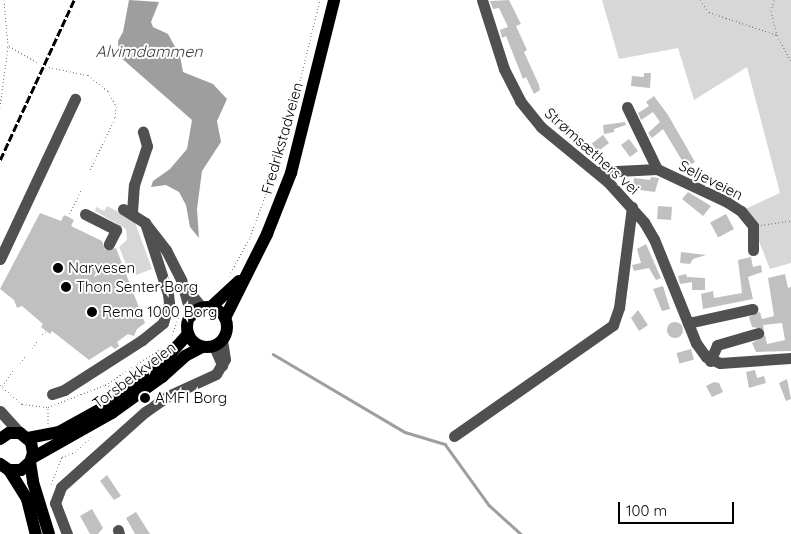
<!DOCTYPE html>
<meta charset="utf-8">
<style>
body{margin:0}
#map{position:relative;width:791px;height:534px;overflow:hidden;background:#fff;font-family:Quicksand,sans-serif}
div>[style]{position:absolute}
.green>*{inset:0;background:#d7d7d7}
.water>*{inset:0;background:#9e9e9e}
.stream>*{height:2.5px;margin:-1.25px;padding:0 1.25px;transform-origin:1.25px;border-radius:1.25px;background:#9e9e9e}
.building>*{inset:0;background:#c0c0c0;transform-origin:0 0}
.round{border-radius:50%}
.path>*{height:1px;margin-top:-0.5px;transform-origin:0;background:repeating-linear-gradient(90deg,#727272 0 1px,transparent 0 3.5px)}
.minor>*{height:11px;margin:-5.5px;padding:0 5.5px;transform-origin:5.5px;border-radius:5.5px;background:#505050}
.major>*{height:12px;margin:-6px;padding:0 6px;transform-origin:6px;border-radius:6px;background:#000}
.major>.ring{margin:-6px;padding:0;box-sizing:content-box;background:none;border:12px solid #000;border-radius:50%}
.rail>*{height:2.5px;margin-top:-1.25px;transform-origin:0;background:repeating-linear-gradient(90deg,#000 0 8px,transparent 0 10.5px)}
.dots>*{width:14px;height:14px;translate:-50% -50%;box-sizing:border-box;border:2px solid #fff;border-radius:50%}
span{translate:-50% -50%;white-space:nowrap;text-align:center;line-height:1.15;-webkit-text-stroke:4px #fff;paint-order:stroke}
.street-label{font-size:15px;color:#000}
.poi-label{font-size:15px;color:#000}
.left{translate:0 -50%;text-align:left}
.water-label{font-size:16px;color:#3f3f3f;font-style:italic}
.scale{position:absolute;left:618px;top:502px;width:116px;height:22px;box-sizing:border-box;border:2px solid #000;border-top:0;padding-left:6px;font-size:15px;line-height:18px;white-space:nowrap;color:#000;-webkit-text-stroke:4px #fff;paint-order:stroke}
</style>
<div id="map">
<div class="green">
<i style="clip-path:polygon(602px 0,791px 0,791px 263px,770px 269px,753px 226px,741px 211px,780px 193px,747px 67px,694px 100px,678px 48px,619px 59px)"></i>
<i style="clip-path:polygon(107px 206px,134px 220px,152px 269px,136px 275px,133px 267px,128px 269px,119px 247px,127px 240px,126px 229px,95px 211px,96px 207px,104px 211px)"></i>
</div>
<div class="water">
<i style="clip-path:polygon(129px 0,159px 2px,151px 22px,153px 27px,168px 34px,180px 56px,183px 72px,213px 84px,227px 99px,217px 121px,221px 142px,202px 171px,197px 209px,199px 238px,190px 227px,186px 205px,179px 192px,166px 185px,151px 187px,153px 181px,170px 169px,187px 149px,192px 120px,119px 56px,118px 41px,123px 32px)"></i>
</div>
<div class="stream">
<i style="left:273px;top:354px;width:153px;rotate:30.6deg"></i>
<i style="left:405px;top:432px;width:42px;rotate:16.7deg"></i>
<i style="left:445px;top:444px;width:75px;rotate:54.2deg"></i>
<i style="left:489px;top:505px;width:43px;rotate:42.2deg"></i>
</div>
<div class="building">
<i style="clip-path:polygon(509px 0,521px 24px,516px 26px,527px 50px,524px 52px,539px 85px,540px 90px,534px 94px,526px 77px,523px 79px,506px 36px,502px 38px,500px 30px,508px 27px,499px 8px,493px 9px,490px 1px)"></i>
<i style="clip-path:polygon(644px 73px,651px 73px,650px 88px,631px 86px,632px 76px,644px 77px)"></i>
<i style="clip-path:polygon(654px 96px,668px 115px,695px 162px,686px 167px,663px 129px,652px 138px,648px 133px,660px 122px,653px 112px,641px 120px,638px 113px,649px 106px,646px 102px)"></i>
<i style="clip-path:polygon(625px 122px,626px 125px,614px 129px,614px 132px,604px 134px,603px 125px)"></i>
<i style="left:603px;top:135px;width:10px;height:14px;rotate:53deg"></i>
<i style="left:629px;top:139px;width:15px;height:10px;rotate:53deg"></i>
<i style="clip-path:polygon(651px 177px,659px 178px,655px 192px,633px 189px,634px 178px,650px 180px)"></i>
<i style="clip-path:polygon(688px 192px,711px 206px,703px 216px,682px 199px)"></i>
<i style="left:658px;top:206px;width:14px;height:13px;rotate:4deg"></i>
<i style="clip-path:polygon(40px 213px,61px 221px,64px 215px,74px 220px,71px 226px,102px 241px,105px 250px,116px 248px,145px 323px,137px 329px,134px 336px,128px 334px,117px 342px,119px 346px,115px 349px,111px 346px,89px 360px,52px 331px,50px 334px,46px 331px,41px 327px,43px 324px,22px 306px,17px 308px,14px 300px,0 289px)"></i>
<i style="left:726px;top:214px;width:17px;height:18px;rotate:62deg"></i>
<i style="clip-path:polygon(646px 244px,661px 278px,656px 280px,649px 268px,634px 271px,632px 265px,641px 263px,637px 249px)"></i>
<i style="clip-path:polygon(681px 252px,706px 255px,693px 259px,690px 264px,680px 263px)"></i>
<i style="clip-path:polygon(751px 257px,753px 267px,761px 265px,762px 272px,748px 277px,753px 299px,703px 309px,701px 294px,713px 291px,714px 298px,742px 293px,738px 260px)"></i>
<i style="clip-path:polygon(686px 274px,687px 277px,705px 278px,705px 290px,692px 290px,692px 282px,680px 284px,678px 276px)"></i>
<i style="clip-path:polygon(785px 274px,788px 288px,791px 287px,791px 351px,756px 352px,752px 343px,765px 335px,767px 344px,785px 340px,782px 323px,763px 325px,764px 329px,752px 327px,749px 317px,760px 312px,762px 319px,774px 316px,768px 278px)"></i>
<i style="clip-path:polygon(663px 286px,670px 309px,662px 311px,653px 289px)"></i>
<i style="clip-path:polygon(638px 310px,648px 325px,639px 331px,631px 318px)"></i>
<i class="round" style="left:667px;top:322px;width:16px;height:16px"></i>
<i style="left:691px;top:349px;width:11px;height:15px;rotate:75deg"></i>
<i style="clip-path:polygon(755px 370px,757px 378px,764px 376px,766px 383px,749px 388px,746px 372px)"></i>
<i style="clip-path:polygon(787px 379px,791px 399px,786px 401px,779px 383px)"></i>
<i style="clip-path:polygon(714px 382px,719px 383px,723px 392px,712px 397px,706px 386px)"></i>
<i style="clip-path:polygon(107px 475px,121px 496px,114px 500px,100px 481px)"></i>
<i style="clip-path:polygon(92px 509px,103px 528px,98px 534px,90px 534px,80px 516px)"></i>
<i style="clip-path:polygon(136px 512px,150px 534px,135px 534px,126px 518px)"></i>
</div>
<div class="path">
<i style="left:700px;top:0;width:15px;rotate:53deg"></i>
<i style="left:709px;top:12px;width:72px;rotate:18.7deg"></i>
<i style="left:774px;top:0;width:11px;rotate:105deg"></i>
<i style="left:771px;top:11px;width:25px;rotate:76deg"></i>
<i style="left:777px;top:35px;width:30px;rotate:62deg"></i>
<i style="left:9px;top:46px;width:32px;rotate:30deg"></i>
<i style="left:49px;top:67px;width:40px;rotate:12deg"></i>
<i style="left:88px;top:75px;width:26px;rotate:39deg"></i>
<i style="left:108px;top:91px;width:17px;rotate:62deg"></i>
<i style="left:116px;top:106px;width:12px;rotate:95deg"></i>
<i style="left:115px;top:118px;width:58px;rotate:115.7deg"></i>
<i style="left:0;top:107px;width:62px;rotate:-82.5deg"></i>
<i style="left:8px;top:46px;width:46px;rotate:-95deg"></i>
<i style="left:68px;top:217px;width:30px;rotate:-64deg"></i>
<i style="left:761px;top:225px;width:30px;rotate:-8deg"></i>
<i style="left:229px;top:276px;width:44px;rotate:-61.7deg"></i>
<i style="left:250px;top:237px;width:101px;rotate:-69.8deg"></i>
<i style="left:285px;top:142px;width:146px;rotate:-76.2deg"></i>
<i style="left:42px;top:334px;width:5px;rotate:-37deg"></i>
<i style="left:172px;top:335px;width:23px;rotate:-70deg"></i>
<i style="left:32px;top:348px;width:10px;rotate:-53deg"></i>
<i style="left:20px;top:363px;width:10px;rotate:-53deg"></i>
<i style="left:0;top:385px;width:29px;rotate:41deg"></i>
<i style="left:22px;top:404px;width:26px;rotate:7deg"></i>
<i style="left:48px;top:407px;width:61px;rotate:-21.1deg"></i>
<i style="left:105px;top:385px;width:66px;rotate:-33.2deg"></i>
<i style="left:105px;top:385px;width:11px;rotate:10deg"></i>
<i style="left:2px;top:386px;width:19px;rotate:-54deg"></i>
<i style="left:48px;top:424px;width:16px;rotate:-90deg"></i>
<i style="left:51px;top:484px;width:29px;rotate:-68deg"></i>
<i style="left:62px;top:457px;width:14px;rotate:-21deg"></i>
<i style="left:75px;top:452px;width:22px;rotate:-43deg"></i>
</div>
<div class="minor">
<i style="left:482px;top:0;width:72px;rotate:72.3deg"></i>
<i style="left:504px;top:69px;width:36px;rotate:63deg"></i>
<i style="left:520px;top:101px;width:33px;rotate:51deg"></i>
<i style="left:541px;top:127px;width:87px;rotate:39.4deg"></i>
<i style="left:608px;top:182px;width:54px;rotate:48deg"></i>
<i style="left:644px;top:222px;width:20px;rotate:60deg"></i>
<i style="left:654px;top:239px;width:112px;rotate:68deg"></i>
<i style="left:696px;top:343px;width:17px;rotate:54deg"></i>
<i style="left:706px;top:357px;width:15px;rotate:23deg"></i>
<i style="left:720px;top:363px;width:71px;rotate:-4deg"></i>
<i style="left:627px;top:107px;width:69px;rotate:64.2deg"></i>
<i style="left:597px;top:172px;width:60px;rotate:-2.9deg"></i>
<i style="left:657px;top:169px;width:77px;rotate:25.2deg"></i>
<i style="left:727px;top:202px;width:17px;rotate:33deg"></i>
<i style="left:741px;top:211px;width:19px;rotate:51deg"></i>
<i style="left:753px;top:226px;width:24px;rotate:90deg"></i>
<i style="left:123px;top:209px;width:26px;rotate:32deg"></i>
<i style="left:145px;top:223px;width:34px;rotate:52deg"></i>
<i style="left:166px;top:250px;width:34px;rotate:63deg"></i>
<i style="left:181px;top:280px;width:37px;rotate:74deg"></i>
<i style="left:132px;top:212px;width:27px;rotate:-86deg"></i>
<i style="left:134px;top:185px;width:41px;rotate:-71.6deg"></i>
<i style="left:147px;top:146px;width:15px;rotate:-106deg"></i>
<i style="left:85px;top:214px;width:35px;rotate:27deg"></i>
<i style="left:116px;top:230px;width:16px;rotate:117deg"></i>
<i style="left:0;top:259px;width:177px;rotate:-64.9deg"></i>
<i style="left:186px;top:288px;width:26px;rotate:51deg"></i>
<i style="left:688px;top:323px;width:66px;rotate:-12.3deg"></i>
<i style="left:214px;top:346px;width:21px;rotate:67deg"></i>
<i style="left:710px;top:361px;width:17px;rotate:-66deg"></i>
<i style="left:717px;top:345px;width:43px;rotate:-16.3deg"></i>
<i style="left:52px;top:394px;width:13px;rotate:-18deg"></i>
<i style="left:64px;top:390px;width:93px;rotate:-32.7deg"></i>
<i style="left:142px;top:340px;width:27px;rotate:-39deg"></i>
<i style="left:163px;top:323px;width:21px;rotate:-73deg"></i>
<i style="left:169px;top:303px;width:9px;rotate:-96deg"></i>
<i style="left:168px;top:294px;width:75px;rotate:-107.9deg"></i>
<i style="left:0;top:411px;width:30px;rotate:48deg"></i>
<i style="left:454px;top:436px;width:194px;rotate:-34.9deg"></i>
<i style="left:613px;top:325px;width:18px;rotate:-71deg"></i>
<i style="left:619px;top:308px;width:102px;rotate:-82.7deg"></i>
<i style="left:118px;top:530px;width:4px;rotate:76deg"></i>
<i style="left:67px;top:534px;width:33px;rotate:-111deg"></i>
<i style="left:55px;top:503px;width:17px;rotate:-69deg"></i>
<i style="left:61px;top:487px;width:113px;rotate:-41.8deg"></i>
<i style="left:145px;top:412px;width:28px;rotate:-35deg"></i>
<i style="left:168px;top:396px;width:53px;rotate:-24.6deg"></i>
<i style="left:216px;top:374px;width:17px;rotate:-59deg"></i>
<i style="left:225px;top:359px;width:19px;rotate:-99deg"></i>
</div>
<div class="major">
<i style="left:211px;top:307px;width:38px;rotate:-43deg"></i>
<i class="ring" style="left:187px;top:307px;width:28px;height:28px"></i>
<i style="left:225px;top:318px;width:94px;rotate:-63.4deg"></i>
<i style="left:267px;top:234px;width:66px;rotate:-68.5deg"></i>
<i style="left:291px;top:173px;width:178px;rotate:-76deg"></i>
<i style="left:28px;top:438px;width:32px;rotate:-11deg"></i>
<i style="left:59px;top:432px;width:64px;rotate:-29deg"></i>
<i style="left:115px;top:401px;width:50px;rotate:-36.9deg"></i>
<i style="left:155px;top:371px;width:50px;rotate:-48.3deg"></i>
<i style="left:0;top:439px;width:11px;rotate:-34deg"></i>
<i style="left:9px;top:433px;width:11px"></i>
<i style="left:20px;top:433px;width:14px;rotate:39deg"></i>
<i style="left:31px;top:442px;width:11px;rotate:80deg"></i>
<i style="left:33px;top:453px;width:9px;rotate:108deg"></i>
<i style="left:30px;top:462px;width:12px;rotate:138deg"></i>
<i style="left:21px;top:470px;width:12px;rotate:180deg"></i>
<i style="left:9px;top:470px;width:11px;rotate:-146deg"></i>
<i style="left:32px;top:458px;width:92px;rotate:-29.4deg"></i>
<i style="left:112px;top:413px;width:62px;rotate:-35.8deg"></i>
<i style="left:162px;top:377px;width:31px;rotate:-42deg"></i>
<i style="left:185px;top:356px;width:19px;rotate:-28deg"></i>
<i style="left:30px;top:462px;width:20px;rotate:81deg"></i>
<i style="left:33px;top:482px;width:54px;rotate:72.9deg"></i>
<i style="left:9px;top:470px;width:34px;rotate:58deg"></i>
<i style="left:27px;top:499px;width:36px;rotate:76deg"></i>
</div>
<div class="rail">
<i style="left:0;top:160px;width:176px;rotate:-65.2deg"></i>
</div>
<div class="dots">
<i style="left:58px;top:268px;background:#000"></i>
<i style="left:66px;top:287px;background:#000"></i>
<i style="left:92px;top:312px;background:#000"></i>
<i style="left:145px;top:398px;background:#000"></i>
</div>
<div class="street-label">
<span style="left:282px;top:138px;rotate:-74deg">Fredrikstadveien</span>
<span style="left:592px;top:151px;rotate:42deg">Strømsæthers vei</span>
<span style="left:711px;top:180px;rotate:27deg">Seljeveien</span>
<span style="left:134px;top:375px;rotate:-37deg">Torsbekkveien</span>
</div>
<div class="poi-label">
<span class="left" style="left:68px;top:268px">Narvesen</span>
<span class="left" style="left:76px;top:287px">Thon Senter Borg</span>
<span class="left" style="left:102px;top:312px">Rema 1000 Borg</span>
<span class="left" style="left:155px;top:398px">AMFI Borg</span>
</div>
<div class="water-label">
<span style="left:149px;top:51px">Alvimdammen</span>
</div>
<div class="scale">100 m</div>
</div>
